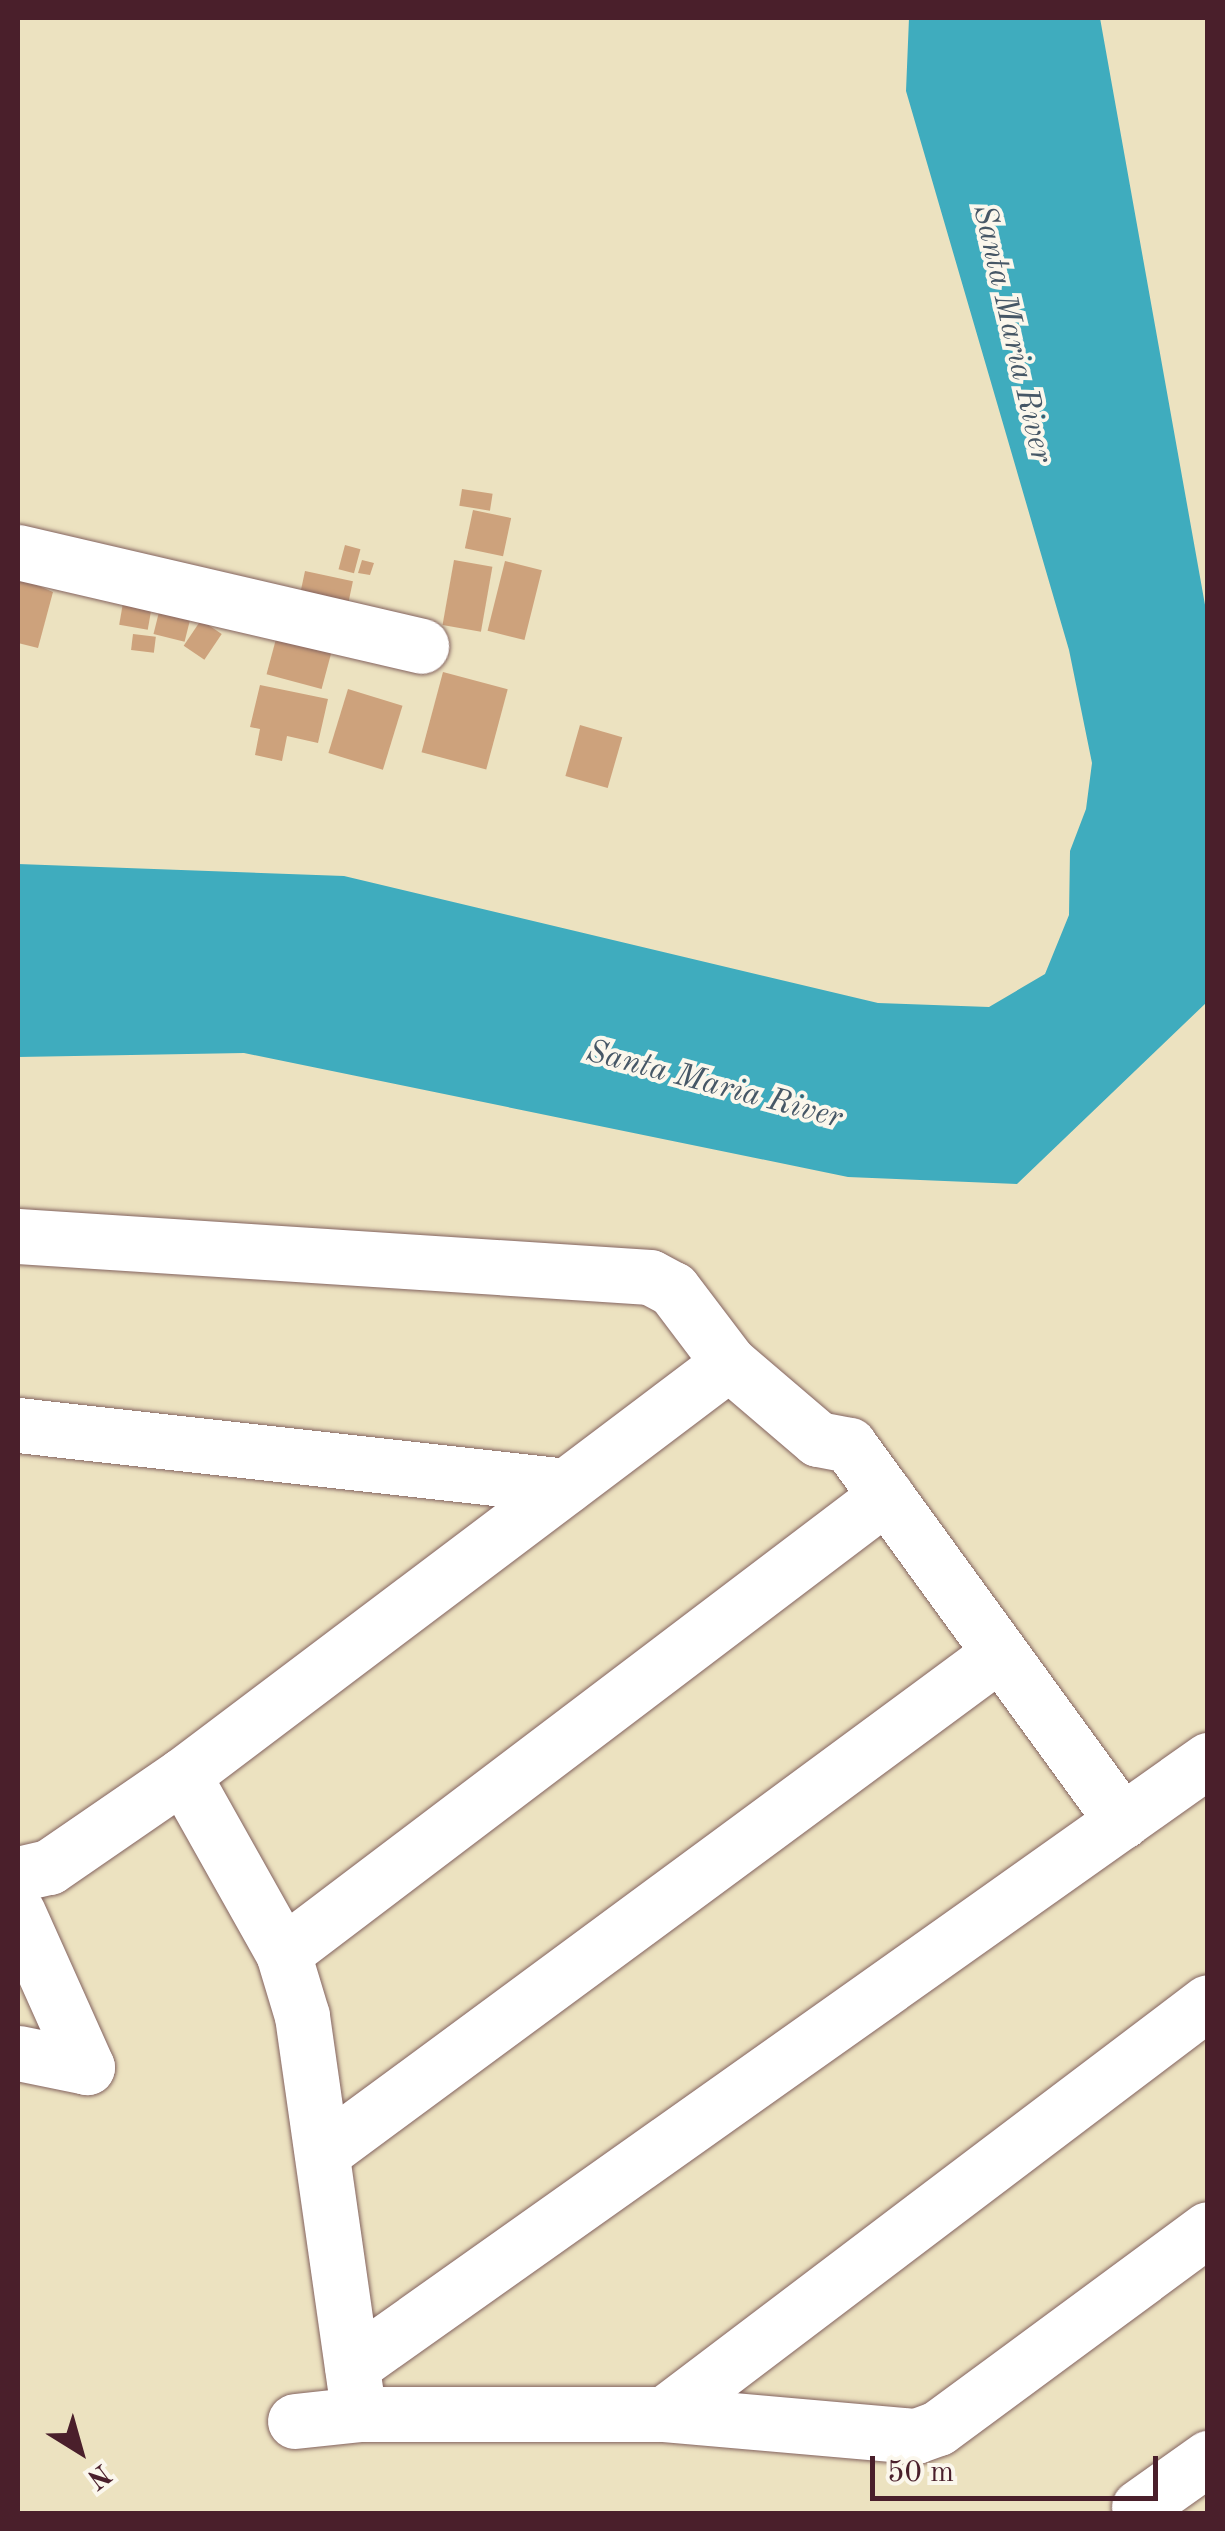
<!DOCTYPE html>
<style>
body{margin:0}
#map{position:relative;width:1225px;height:2531px;overflow:hidden;background:#ece2c0;font-family:"Old Standard TT",serif}
div>[style]{position:absolute}
.water>*{inset:0;background:#3facbe}
.building>*{inset:0;background:#cda27c;transform-origin:0 0}
.roads{filter:drop-shadow(0 0 2px #83635f) drop-shadow(0 0 2px #83635f)}
.minor>*{height:55px;margin:-27.5px;padding:0 27.5px;transform-origin:27.5px;border-radius:27.5px;background:#fff}
span{translate:-50% -50%;white-space:nowrap;text-align:center;line-height:1.15;-webkit-text-stroke:8px #fbf7ec;paint-order:stroke}
.water-label{font-size:32px;color:#465766;font-style:italic}
.frame{position:absolute;inset:0;border:20px solid #4a1f2b;pointer-events:none}
.north{position:absolute;left:30px;top:2401px;width:100px;height:100px;-webkit-text-stroke:8px #fbf7ec;paint-order:stroke;rotate:143deg;font-size:28px;font-weight:700;line-height:40px;text-align:center;color:#4a1f2b}
.north::after{content:'';display:block;margin:auto;width:35px;height:45px;background:#4a1f2b;clip-path:polygon(50% 0,100% 100%,50% 72%,0 100%)}
.scale{position:absolute;left:870px;top:2456px;width:288px;height:45px;box-sizing:border-box;border:5px solid #4a1f2b;border-top:0;padding-left:12px;font-size:30px;line-height:35px;white-space:nowrap;color:#4a1f2b;-webkit-text-stroke:8px #fbf7ec;paint-order:stroke}
</style>
<div id="map">
<div class="water">
<i style="clip-path:polygon(909px 18px,1100px 18px,1207px 616px,1207px 1002px,1017px 1184px,848px 1177px,244px 1053px,18px 1057px,18px 864px,344px 876px,878px 1003px,989px 1007px,1045px 974px,1069px 915px,1070px 851px,1086px 809px,1092px 763px,1069px 650px,906px 91px)"></i>
</div>
<div class="building">
<i style="left:462px;top:489px;width:31px;height:17px;rotate:9deg"></i>
<i style="left:473px;top:510px;width:39px;height:39px;rotate:12deg"></i>
<i style="left:345px;top:545px;width:16px;height:25px;rotate:15deg"></i>
<i style="clip-path:polygon(362px 560px,374px 563px,370px 575px,358px 573px)"></i>
<i style="left:454px;top:560px;width:39px;height:66px;rotate:10deg"></i>
<i style="left:505px;top:561px;width:38px;height:72px;rotate:14deg"></i>
<i style="left:305px;top:571px;width:49px;height:32px;rotate:12deg"></i>
<i style="clip-path:polygon(18px 577px,53px 592px,38px 648px,18px 643px)"></i>
<i style="left:123px;top:603px;width:29px;height:22px;rotate:10deg"></i>
<i style="left:161px;top:604px;width:32px;height:31px;rotate:14deg"></i>
<i style="left:201px;top:620px;width:25px;height:31px;rotate:34deg"></i>
<i style="left:280px;top:624px;width:57px;height:52px;rotate:15deg"></i>
<i style="left:133px;top:634px;width:23px;height:16px;rotate:7deg"></i>
<i style="left:443px;top:672px;width:67px;height:83px;rotate:15deg"></i>
<i style="clip-path:polygon(260px 685px,328px 699px,318px 743px,287px 736px,282px 761px,255px 755px,260px 729px,250px 727px)"></i>
<i style="left:348px;top:689px;width:57px;height:67px;rotate:17deg"></i>
<i style="left:580px;top:725px;width:44px;height:53px;rotate:16deg"></i>
</div>
<div class="roads">
<div class="minor">
<i style="left:18px;top:552px;width:414px;rotate:13.1deg"></i>
<i style="left:18px;top:1236px;width:633px;rotate:3.71deg"></i>
<i style="left:650px;top:1277px;width:26px;rotate:28deg"></i>
<i style="left:673px;top:1289px;width:93px;rotate:52.9deg"></i>
<i style="left:729px;top:1363px;width:117px;rotate:40.5deg"></i>
<i style="left:818px;top:1439px;width:32px;rotate:11deg"></i>
<i style="left:849px;top:1445px;width:465px;rotate:54deg"></i>
<i style="left:18px;top:1425px;width:551px;rotate:6.35deg"></i>
<i style="left:183px;top:1775px;width:204px;rotate:60.7deg"></i>
<i style="left:283px;top:1953px;width:66px;rotate:73.2deg"></i>
<i style="left:302px;top:2016px;width:385px;rotate:81.9deg"></i>
<i style="left:18px;top:1874px;width:32px;rotate:-13deg"></i>
<i style="left:49px;top:1867px;width:163px;rotate:-34.5deg"></i>
<i style="left:183px;top:1775px;width:684px;rotate:-37.04deg"></i>
<i style="left:18px;top:1913px;width:169px;rotate:65.9deg"></i>
<i style="left:87px;top:2067px;width:70px;rotate:-168.5deg"></i>
<i style="left:283px;top:1953px;width:757px;rotate:-37.16deg"></i>
<i style="left:322px;top:2153px;width:842px;rotate:-36.41deg"></i>
<i style="left:352px;top:2366px;width:1049px;rotate:-35.3deg"></i>
<i style="left:664px;top:2414px;width:682px;rotate:-37.14deg"></i>
<i style="left:295px;top:2421px;width:64px;rotate:-6.2deg"></i>
<i style="left:359px;top:2414px;width:305px"></i>
<i style="left:664px;top:2414px;width:253px;rotate:5deg"></i>
<i style="left:916px;top:2436px;width:23px;rotate:-20deg"></i>
<i style="left:938px;top:2428px;width:335px;rotate:-36.4deg"></i>
<i style="left:1139px;top:2507px;width:85px;rotate:-35.4deg"></i>
</div>
</div>
<div class="water-label">
<span style="left:1011px;top:334px;rotate:77deg">Santa Maria River</span>
<span style="left:714px;top:1086px;rotate:15deg">Santa Maria River</span>
</div>
<div class="frame"></div>
<div class="north">N</div>
<div class="scale">50 m</div>
</div>
